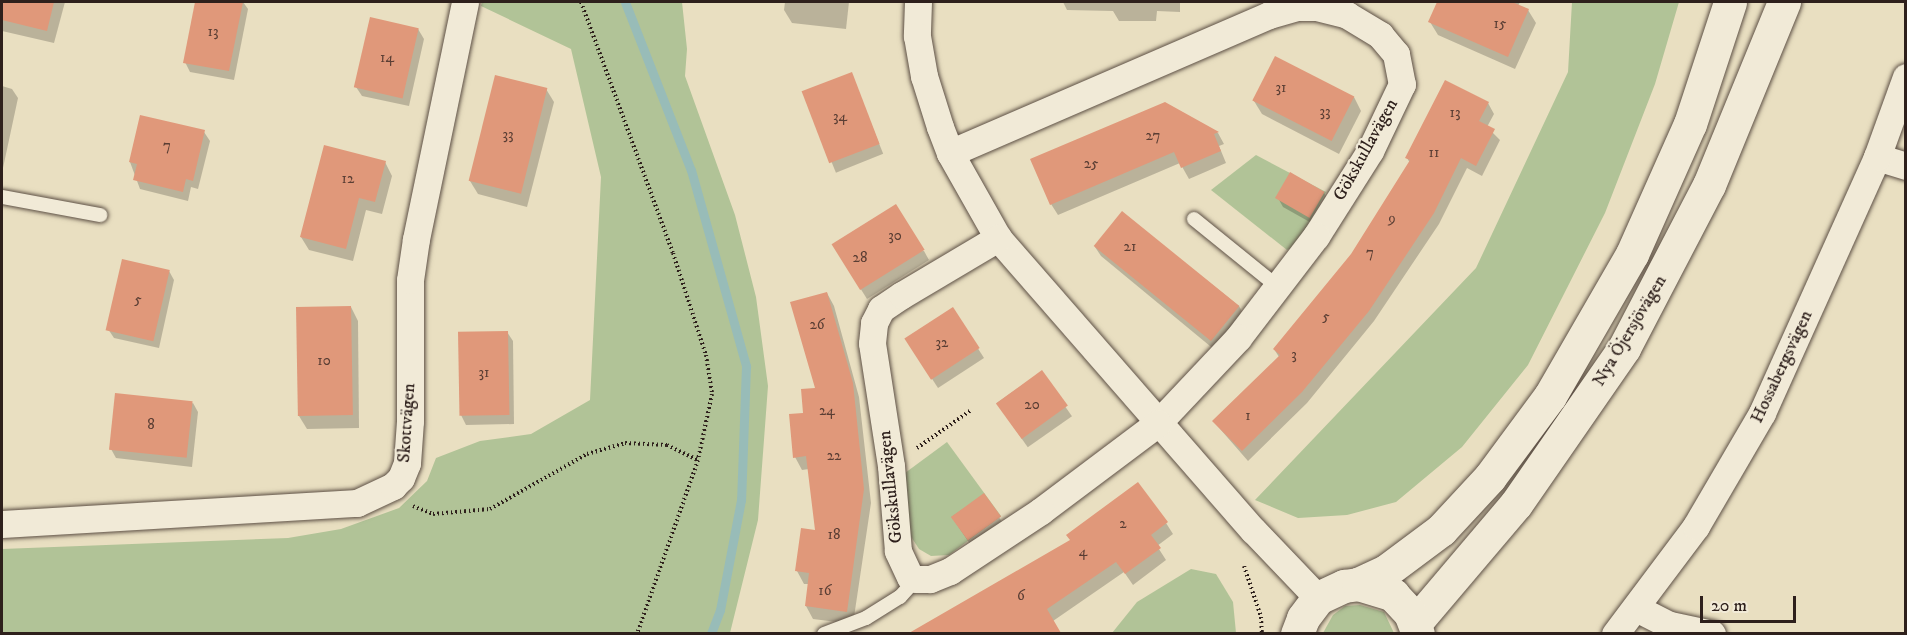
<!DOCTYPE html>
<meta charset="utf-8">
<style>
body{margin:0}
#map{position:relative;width:1907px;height:635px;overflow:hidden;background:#e9dfc1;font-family:"IM FELL DW Pica",serif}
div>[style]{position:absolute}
.green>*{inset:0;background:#b1c397}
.shadow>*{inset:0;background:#0003;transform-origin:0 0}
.stream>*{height:9px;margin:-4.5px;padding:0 4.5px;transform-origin:4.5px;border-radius:4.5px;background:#98bcb8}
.building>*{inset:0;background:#e0987a;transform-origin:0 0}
.path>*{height:4px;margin-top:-2px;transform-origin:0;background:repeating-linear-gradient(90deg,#2e201c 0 1.5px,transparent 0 4.5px)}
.roads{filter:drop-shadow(0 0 2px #5d5045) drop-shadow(0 0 2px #5d5045)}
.service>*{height:14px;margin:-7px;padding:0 7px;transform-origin:7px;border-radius:7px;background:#f1ead7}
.minor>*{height:27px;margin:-13.5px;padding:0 13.5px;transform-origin:13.5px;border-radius:13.5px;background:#f1ead7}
.tertiary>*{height:33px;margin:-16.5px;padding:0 16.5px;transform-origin:16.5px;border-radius:16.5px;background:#f1ead7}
span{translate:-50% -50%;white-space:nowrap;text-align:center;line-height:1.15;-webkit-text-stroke:4.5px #f1ead7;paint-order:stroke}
.number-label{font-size:15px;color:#5a3e34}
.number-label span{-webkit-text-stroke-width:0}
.street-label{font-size:18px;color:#2e201c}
.frame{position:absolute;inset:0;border:3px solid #2e201c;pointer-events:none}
.scale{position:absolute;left:1700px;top:596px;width:96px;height:27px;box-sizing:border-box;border:3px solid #2e201c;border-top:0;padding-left:8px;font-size:18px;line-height:21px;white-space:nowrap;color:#2e201c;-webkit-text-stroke:4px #f1ead7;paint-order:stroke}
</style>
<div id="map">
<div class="green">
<i style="clip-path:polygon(482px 2px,682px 2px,687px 49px,685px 76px,735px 215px,756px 297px,768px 386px,758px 520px,730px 633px,2px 633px,2px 549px,288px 538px,341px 529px,399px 508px,427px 481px,436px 458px,480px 441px,531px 434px,590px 400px,601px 177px,571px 49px,481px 6px)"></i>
<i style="clip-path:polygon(1572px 2px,1679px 2px,1655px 84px,1605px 213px,1528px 365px,1462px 447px,1396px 502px,1347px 515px,1298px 518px,1255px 500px,1476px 268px,1568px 72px)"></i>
<i style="clip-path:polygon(1256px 155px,1326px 192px,1296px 246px,1287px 250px,1211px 190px)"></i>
<i style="clip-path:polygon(947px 442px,1001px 516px,949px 555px,931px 556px,919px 549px,908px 532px,905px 473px)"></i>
<i style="clip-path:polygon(1191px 569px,1216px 574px,1233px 602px,1236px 633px,1112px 633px,1137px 602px)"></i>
<i style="clip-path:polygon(1360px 605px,1384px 612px,1394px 633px,1323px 633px,1333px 615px,1345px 606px)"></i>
</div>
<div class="shadow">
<i style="clip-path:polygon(2px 2px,65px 2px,54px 43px,2px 31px)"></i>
<i style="clip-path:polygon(196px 2px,243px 2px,248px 9px,234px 80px,190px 72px,185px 62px)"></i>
<i style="clip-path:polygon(785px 2px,849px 2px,846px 29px,792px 23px,784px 10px)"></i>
<i style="clip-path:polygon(1063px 2px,1180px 2px,1180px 12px,1157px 11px,1156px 21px,1119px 21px,1113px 11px,1067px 10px)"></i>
<i style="clip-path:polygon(1439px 2px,1520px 2px,1518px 6px,1528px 10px,1536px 23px,1515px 69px,1438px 35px,1430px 22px)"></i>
<i style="clip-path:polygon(418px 29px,424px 39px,409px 106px,362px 96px,356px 87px)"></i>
<i style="left:851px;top:74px;width:86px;height:51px;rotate:68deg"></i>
<i style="clip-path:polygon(2px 86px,12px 89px,18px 98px,3px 168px)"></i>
<i style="clip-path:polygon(546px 89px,554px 102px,527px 207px,478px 194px,470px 181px)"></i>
<i style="clip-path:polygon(1354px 97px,1361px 111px,1339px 154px,1262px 114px,1254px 101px)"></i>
<i style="clip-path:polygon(1488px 103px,1494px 114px,1487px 127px,1500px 140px,1482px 176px,1467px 168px,1439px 224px,1374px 321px,1307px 403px,1248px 461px,1214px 422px,1279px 357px,1274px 349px,1352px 255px,1410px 163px,1407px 158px)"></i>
<i style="clip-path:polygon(1165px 104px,1218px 133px,1224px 144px,1219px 146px,1226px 163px,1189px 179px,1180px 163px,1058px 215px,1051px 204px)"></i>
<i style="clip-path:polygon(204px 132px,210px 141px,198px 189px,191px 187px,188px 201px,140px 189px,130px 162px)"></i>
<i style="clip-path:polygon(385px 162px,392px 176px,382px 214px,366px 210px,353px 261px,309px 250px,301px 237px)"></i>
<i style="clip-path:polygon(1324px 193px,1330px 202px,1315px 225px,1283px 207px,1278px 198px)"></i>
<i style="clip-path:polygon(1122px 213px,1239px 306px,1244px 315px,1216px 351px,1101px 256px,1095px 247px)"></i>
<i style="clip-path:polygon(924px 251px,929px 260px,867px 299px,839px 254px)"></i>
<i style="clip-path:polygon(169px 271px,174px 280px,159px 348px,114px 338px,108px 329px)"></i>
<i style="clip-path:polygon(827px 293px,834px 306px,859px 397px,871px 503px,853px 624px,813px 619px,806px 606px,809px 584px,804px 584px,797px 571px,817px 531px,809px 469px,802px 470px,795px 457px,805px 414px,817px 389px)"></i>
<i style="clip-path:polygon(351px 307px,358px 321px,359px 428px,307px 429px,299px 416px)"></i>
<i style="clip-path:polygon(953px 309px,984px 358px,938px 388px,912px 348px)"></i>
<i style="clip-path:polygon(507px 332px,513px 341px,514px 424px,466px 425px,461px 415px)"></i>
<i style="left:1041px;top:372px;width:54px;height:54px;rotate:55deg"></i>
<i style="clip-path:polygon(193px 403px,198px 412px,192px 467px,116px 458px,111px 449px)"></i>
<i style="left:984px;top:495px;width:37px;height:39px;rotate:56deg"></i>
<i style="clip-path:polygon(1166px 523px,1173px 534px,1157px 546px,1166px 560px,1133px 585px,1124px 572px,1053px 621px,1060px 634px,912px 634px,1071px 541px)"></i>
</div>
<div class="stream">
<i style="left:625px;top:2px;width:180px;rotate:68.6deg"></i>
<i style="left:691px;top:170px;width:204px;rotate:74.3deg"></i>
<i style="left:746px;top:366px;width:134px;rotate:92.1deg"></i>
<i style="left:741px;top:500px;width:112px;rotate:100.8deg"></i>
<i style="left:720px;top:610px;width:26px;rotate:111deg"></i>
</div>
<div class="building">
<i style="clip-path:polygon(2px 2px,54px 2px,47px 31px,2px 20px)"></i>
<i style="clip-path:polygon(195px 2px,243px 2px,229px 71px,183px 63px)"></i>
<i style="clip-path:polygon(1437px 2px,1512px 2px,1529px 9px,1508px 57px,1428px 22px)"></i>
<i style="left:370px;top:17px;width:50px;height:72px;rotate:13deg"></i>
<i style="left:1275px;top:56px;width:89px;height:50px;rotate:27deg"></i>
<i style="left:852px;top:72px;width:77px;height:54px;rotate:69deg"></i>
<i style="left:495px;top:75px;width:54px;height:109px;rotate:14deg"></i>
<i style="clip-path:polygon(1445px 80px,1489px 102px,1479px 121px,1495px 129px,1476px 166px,1461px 158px,1434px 213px,1369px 311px,1302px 392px,1242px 451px,1212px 421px,1280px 355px,1273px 349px,1351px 254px,1410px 160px,1405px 158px)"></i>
<i style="clip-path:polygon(1165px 102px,1219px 132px,1214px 134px,1221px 151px,1181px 168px,1174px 152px,1050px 205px,1030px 159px)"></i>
<i style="clip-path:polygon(140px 115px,205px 130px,193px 181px,186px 179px,183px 192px,133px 180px,137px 164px,129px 162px)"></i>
<i style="clip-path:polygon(324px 145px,386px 161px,375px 202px,359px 198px,346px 249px,300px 237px)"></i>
<i style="left:1290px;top:172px;width:40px;height:30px;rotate:30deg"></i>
<i style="left:896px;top:204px;width:54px;height:76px;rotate:58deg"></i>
<i style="left:1122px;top:211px;width:151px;height:45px;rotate:39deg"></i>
<i style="left:122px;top:259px;width:49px;height:73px;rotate:13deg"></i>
<i style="clip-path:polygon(827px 292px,853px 383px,864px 489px,847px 612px,805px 606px,809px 573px,795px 571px,801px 528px,815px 530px,806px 456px,793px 458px,789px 414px,803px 413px,801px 389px,815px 388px,790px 302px)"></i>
<i style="left:351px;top:306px;width:109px;height:55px;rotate:89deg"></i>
<i style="left:953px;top:307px;width:49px;height:58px;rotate:57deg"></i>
<i style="left:508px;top:331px;width:84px;height:50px;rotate:89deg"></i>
<i style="left:1042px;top:370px;width:44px;height:57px;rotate:54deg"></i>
<i style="left:115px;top:393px;width:78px;height:57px;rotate:6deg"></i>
<i style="clip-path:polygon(1138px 482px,1168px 522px,1151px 535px,1161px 548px,1125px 574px,1116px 562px,1047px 609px,1061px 633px,909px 633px,1070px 540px,1066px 535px)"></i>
<i style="left:984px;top:493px;width:29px;height:41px;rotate:54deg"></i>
</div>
<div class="path">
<i style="left:581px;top:2px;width:267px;rotate:69.9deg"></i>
<i style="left:673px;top:253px;width:107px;rotate:72.1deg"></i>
<i style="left:706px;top:355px;width:39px;rotate:81deg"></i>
<i style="left:712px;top:394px;width:67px;rotate:102deg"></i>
<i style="left:698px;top:460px;width:184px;rotate:109.3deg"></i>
<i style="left:917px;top:448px;width:66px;rotate:-35.1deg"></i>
<i style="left:413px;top:506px;width:22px;rotate:22deg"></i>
<i style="left:433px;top:514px;width:57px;rotate:-5deg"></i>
<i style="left:490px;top:509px;width:112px;rotate:-29.6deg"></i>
<i style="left:587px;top:454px;width:40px;rotate:-16deg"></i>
<i style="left:625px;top:443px;width:42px;rotate:2.7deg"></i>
<i style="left:667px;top:445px;width:34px;rotate:26deg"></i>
<i style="left:1244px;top:566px;width:54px;rotate:71.6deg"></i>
<i style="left:1261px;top:617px;width:17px;rotate:87deg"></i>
</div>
<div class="roads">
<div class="service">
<i style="left:2px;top:197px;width:100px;rotate:10.4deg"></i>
<i style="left:1194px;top:219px;width:108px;rotate:39deg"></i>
<i style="left:824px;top:634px;width:45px;rotate:-20.9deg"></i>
<i style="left:866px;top:618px;width:40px;rotate:-32deg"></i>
<i style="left:900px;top:597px;width:24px;rotate:-48deg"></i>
</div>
<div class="minor">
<i style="left:918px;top:2px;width:34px;rotate:92deg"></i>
<i style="left:917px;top:36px;width:41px;rotate:80.1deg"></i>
<i style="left:924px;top:76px;width:53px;rotate:72.6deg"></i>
<i style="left:940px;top:127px;width:28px;rotate:69deg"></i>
<i style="left:950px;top:153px;width:98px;rotate:60.5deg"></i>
<i style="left:998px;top:238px;width:388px;rotate:48.9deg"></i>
<i style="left:1253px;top:530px;width:94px;rotate:46.3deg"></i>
<i style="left:950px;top:153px;width:348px;rotate:-23.4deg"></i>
<i style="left:1269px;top:15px;width:29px;rotate:-16deg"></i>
<i style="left:1297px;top:7px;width:19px"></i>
<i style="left:1316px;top:7px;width:32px;rotate:14deg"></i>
<i style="left:1347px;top:15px;width:39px;rotate:31deg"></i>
<i style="left:1380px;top:35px;width:25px;rotate:50deg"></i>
<i style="left:1396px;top:54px;width:31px;rotate:79deg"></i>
<i style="left:1402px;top:84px;width:74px;rotate:115.5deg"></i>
<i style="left:1370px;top:151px;width:101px;rotate:122.4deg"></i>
<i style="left:1316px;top:236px;width:128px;rotate:127.4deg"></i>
<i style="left:1238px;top:338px;width:117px;rotate:133.3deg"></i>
<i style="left:1158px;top:423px;width:146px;rotate:143.1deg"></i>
<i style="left:1041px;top:511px;width:109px;rotate:146.6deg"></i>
<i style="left:950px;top:571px;width:22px;rotate:158deg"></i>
<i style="left:930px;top:579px;width:14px;rotate:180deg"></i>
<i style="left:916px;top:579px;width:6px;rotate:-162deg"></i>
<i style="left:910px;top:577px;width:29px;rotate:-115deg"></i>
<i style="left:898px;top:551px;width:85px;rotate:-94.7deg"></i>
<i style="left:891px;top:466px;width:124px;rotate:-98.8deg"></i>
<i style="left:872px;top:343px;width:20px;rotate:-84deg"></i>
<i style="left:874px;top:323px;width:16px;rotate:-63deg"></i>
<i style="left:881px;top:309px;width:25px;rotate:-34deg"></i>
<i style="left:902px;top:295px;width:112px;rotate:-30.7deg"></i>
<i style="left:1877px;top:157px;width:30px;rotate:17deg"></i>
<i style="left:2px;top:524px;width:356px;rotate:-3.4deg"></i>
<i style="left:357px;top:503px;width:40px;rotate:-25deg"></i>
<i style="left:393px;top:486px;width:11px;rotate:-45deg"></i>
<i style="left:401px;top:478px;width:16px;rotate:-68deg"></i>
<i style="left:407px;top:463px;width:42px;rotate:-85.9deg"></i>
<i style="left:410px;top:421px;width:141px;rotate:-90deg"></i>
<i style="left:410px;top:280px;width:41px;rotate:-81.7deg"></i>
<i style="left:416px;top:239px;width:242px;rotate:-78.3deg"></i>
<i style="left:1636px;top:608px;width:38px;rotate:27deg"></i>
<i style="left:1670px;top:625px;width:43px;rotate:12.1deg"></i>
<i style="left:1615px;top:634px;width:135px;rotate:-53.1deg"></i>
<i style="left:1696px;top:526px;width:131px;rotate:-59.7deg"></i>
<i style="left:1762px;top:413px;width:281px;rotate:-65.8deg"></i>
<i style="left:1877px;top:157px;width:85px;rotate:-70.1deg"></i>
</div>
<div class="tertiary">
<i style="left:1358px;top:584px;width:31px;rotate:-25deg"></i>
<i style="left:1386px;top:571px;width:69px;rotate:-36.7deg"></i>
<i style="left:1441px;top:530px;width:72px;rotate:-47.2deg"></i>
<i style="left:1490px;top:477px;width:101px;rotate:-53.5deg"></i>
<i style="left:1550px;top:396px;width:164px;rotate:-60deg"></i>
<i style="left:1632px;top:254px;width:142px;rotate:-66deg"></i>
<i style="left:1690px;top:124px;width:128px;rotate:-71.8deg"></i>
<i style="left:1415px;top:623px;width:156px;rotate:-49.7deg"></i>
<i style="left:1516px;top:504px;width:190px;rotate:-55.3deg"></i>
<i style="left:1624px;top:348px;width:184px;rotate:-62.5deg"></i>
<i style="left:1709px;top:185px;width:198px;rotate:-67.7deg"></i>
<i style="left:1297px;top:634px;width:17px;rotate:-69deg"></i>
<i style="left:1303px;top:618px;width:25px;rotate:-53deg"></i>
<i style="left:1318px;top:598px;width:29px;rotate:-25deg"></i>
<i style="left:1344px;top:586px;width:14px;rotate:-8deg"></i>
<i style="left:1358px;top:584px;width:37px;rotate:17deg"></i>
<i style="left:1393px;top:595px;width:25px;rotate:47deg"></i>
<i style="left:1410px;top:613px;width:22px;rotate:69deg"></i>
</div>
</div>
<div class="number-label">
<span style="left:1500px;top:24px">15</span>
<span style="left:213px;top:32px">13</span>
<span style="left:387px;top:58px">14</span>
<span style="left:1281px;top:88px">31</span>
<span style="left:1325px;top:112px">33</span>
<span style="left:1455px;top:113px">13</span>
<span style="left:840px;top:117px">34</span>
<span style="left:508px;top:135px">33</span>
<span style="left:1153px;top:136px">27</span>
<span style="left:167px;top:146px">7</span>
<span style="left:1434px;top:153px">11</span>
<span style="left:1091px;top:164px">25</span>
<span style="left:348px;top:179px">12</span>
<span style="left:1392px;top:219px">9</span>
<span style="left:895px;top:236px">30</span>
<span style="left:1130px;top:247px">21</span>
<span style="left:1370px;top:253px">7</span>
<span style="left:860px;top:258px">28</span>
<span style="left:138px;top:300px">5</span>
<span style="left:1326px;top:317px">5</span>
<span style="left:817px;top:325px">26</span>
<span style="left:942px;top:343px">32</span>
<span style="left:1294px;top:355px">3</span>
<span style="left:324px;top:361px">10</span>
<span style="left:484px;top:373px">31</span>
<span style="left:1032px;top:405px">20</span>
<span style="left:827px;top:411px">24</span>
<span style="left:1248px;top:416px">1</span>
<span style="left:151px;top:425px">8</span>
<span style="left:834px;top:456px">22</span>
<span style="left:1123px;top:524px">2</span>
<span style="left:834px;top:535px">18</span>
<span style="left:1083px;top:552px">4</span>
<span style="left:825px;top:591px">16</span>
<span style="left:1021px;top:596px">6</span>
</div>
<div class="street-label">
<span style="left:1366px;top:150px;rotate:-61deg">Gökskullavägen</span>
<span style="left:1630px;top:331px;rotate:-59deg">Nya Öjersjövägen</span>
<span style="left:1782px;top:367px;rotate:-65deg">Hossabergsvägen</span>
<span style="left:407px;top:423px;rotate:-86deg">Skottvägen</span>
<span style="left:891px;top:487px;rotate:-96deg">Gökskullavägen</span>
</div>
<div class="frame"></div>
<div class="scale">20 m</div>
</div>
